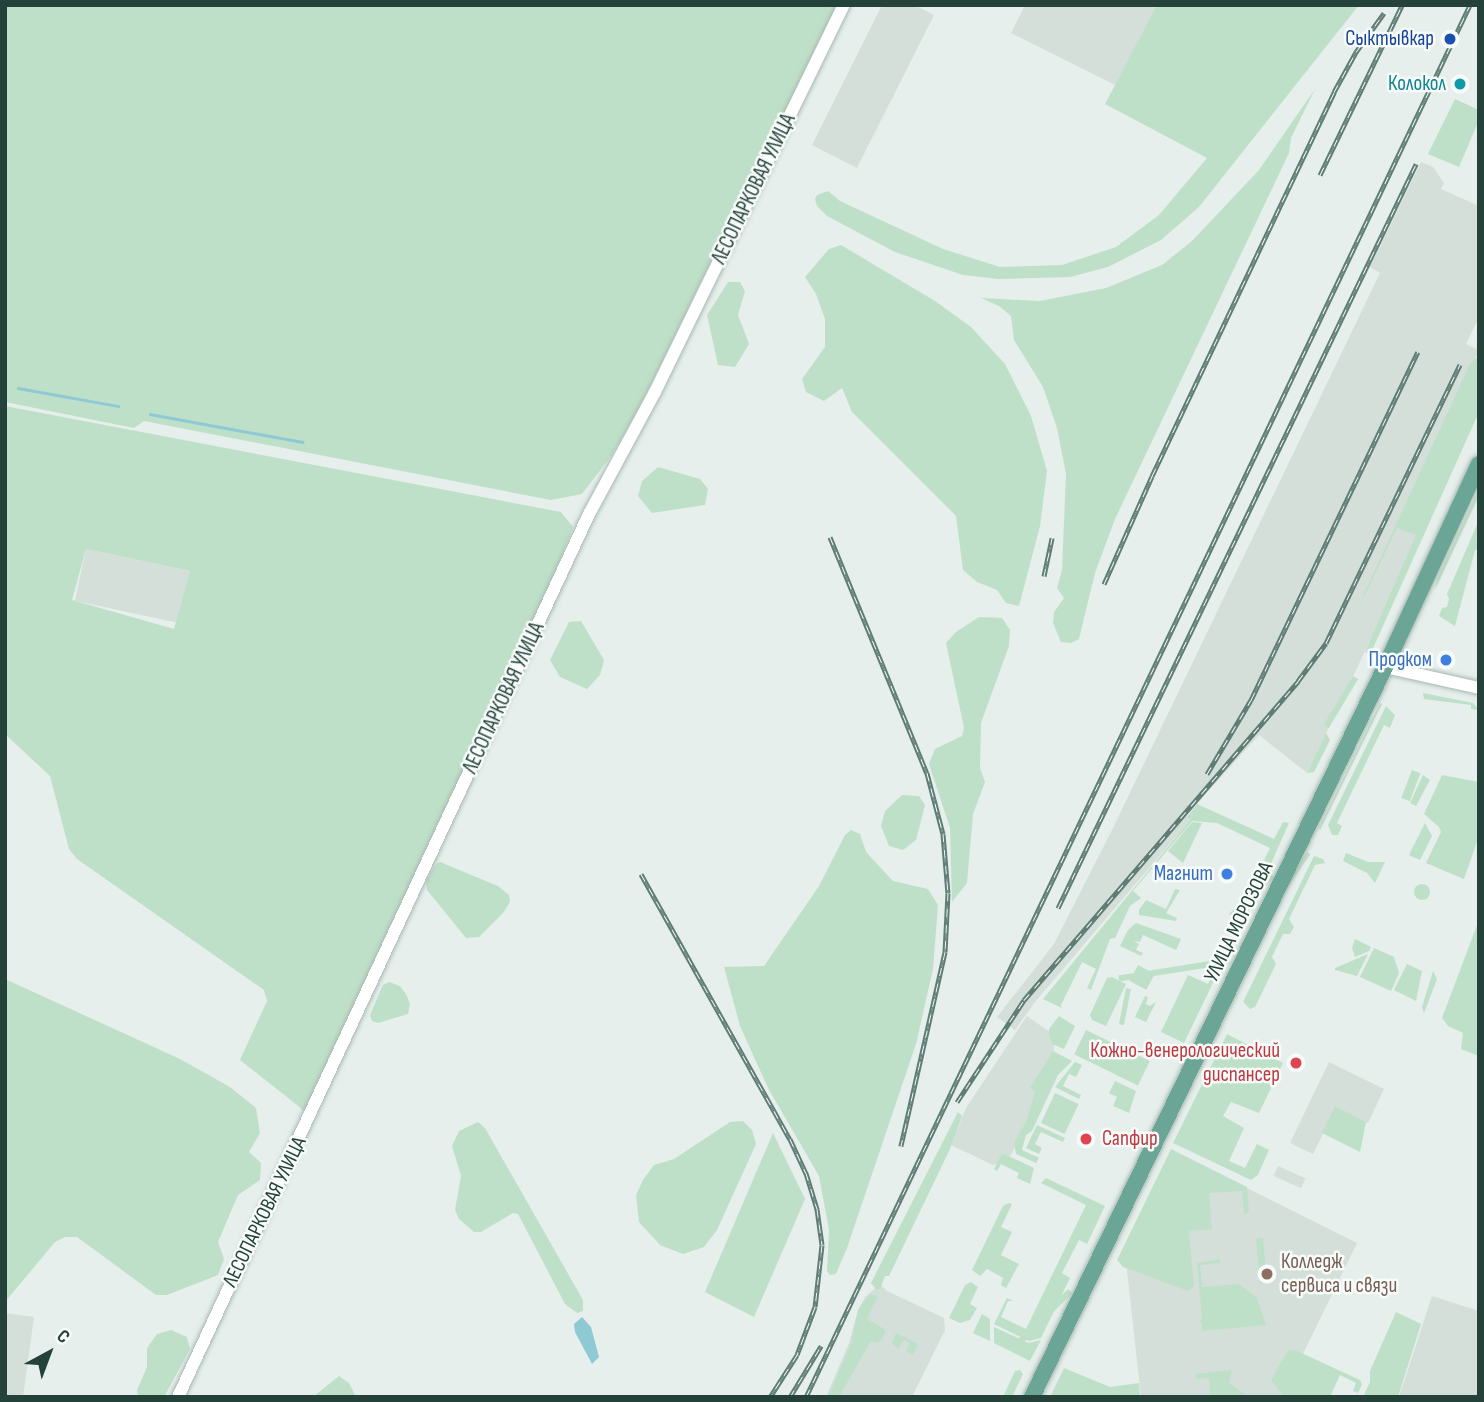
<!DOCTYPE html>
<meta charset="utf-8">
<style>
body{margin:0}
#map{position:relative;width:1484px;height:1402px;overflow:hidden;background:#e6efeb;font-family:"Sofia Sans Condensed",sans-serif}
div>[style]{position:absolute}
.built>*{inset:0;background:#d4dfda;transform-origin:0 0}
.green>*{inset:0;background:#bfe0c8;transform-origin:0 0}
.round{border-radius:50%}
.water>*{inset:0;background:#8ec9d4}
.stream>*{height:2.5px;margin:-1.25px;padding:0 1.25px;transform-origin:1.25px;border-radius:1.25px;background:#8ec9d4}
.roads{filter:drop-shadow(0 0 2px #a8b8b2) drop-shadow(0 0 2px #a8b8b2)}
.minor>*{height:12px;margin:-6px;padding:0 6px;transform-origin:6px;border-radius:6px;background:#fff}
.major>*{height:16px;margin:-8px;padding:0 8px;transform-origin:8px;border-radius:8px;background:#6aa596}
.rail>*{height:5px;margin-top:-2.5px;transform-origin:0;background:repeating-linear-gradient(90deg,#f7fbf9 0 8px,#5f7d75 0 16px);box-sizing:border-box;border-block:2px solid #5f7d75}
.dots>*{width:19px;height:19px;translate:-50% -50%;box-sizing:border-box;border:4px solid #f7fbf9;border-radius:50%}
span{translate:-50% -50%;white-space:nowrap;text-align:center;line-height:1.15;-webkit-text-stroke:5px #f7fbf9;paint-order:stroke}
.transit-label{font-size:21px;color:#164399}
.right{translate:-100% -50%;text-align:right}
.culture-label{font-size:21px;color:#0d838f}
.street-label{font-size:21px;color:#24423a}
.shop-label{font-size:21px;color:#366cbe}
.health-label{font-size:21px;color:#be3a42}
.left{translate:0 -50%;text-align:left}
.education-label{font-size:21px;color:#785e54}
.frame{position:absolute;inset:0;border:7px solid #24423a;pointer-events:none}
.north{position:absolute;left:14px;top:1318px;width:70px;height:70px;-webkit-text-stroke:5px #f7fbf9;paint-order:stroke;rotate:41deg;font-size:19px;font-weight:700;line-height:28px;text-align:center;color:#24423a}
.north::after{content:'';display:block;margin:auto;width:24px;height:32px;background:#24423a;clip-path:polygon(50% 0,100% 100%,50% 72%,0 100%)}
</style>
<div id="map">
<div class="built">
<i style="clip-path:polygon(882px 5px,914px 5px,934px 15px,857px 168px,812px 145px)"></i>
<i style="clip-path:polygon(1025px 5px,1157px 5px,1158px 8px,1115px 85px,1011px 33px)"></i>
<i style="clip-path:polygon(1421px 162px,1433px 167px,1444px 183px,1441px 189px,1479px 206px,1479px 317px,1466px 344px,1479px 350px,1397px 524px,1419px 535px,1367px 647px,1307px 773px,1259px 735px,1186px 816px,1190px 820px,1035px 1002px,1015px 1030px,997px 1017px,1054px 944px,1113px 828px,1380px 273px,1370px 267px)"></i>
<i style="left:86px;top:549px;width:106px;height:53px;rotate:12deg"></i>
<i style="clip-path:polygon(1027px 1016px,1054px 1035px,1054px 1054px,1030px 1121px,1008px 1160px,993px 1165px,951px 1145px,966px 1108px)"></i>
<i style="clip-path:polygon(1329px 1062px,1384px 1089px,1368px 1123px,1336px 1108px,1313px 1154px,1290px 1143px)"></i>
<i style="clip-path:polygon(1181px 1155px,1357px 1243px,1282px 1397px,1141px 1397px,1127px 1270px)"></i>
<i style="left:1278px;top:1166px;width:30px;height:11px;rotate:24deg"></i>
<i style="clip-path:polygon(880px 1284px,887px 1291px,944px 1318px,945px 1330px,912px 1397px,826px 1397px,849px 1343px,858px 1310px,865px 1297px)"></i>
<i style="clip-path:polygon(1432px 1296px,1479px 1311px,1479px 1397px,1399px 1397px)"></i>
<i style="clip-path:polygon(5px 1313px,34px 1317px,23px 1397px,5px 1397px)"></i>
</div>
<div class="green">
<i style="clip-path:polygon(5px 5px,837px 5px,639px 409px,611px 456px,582px 494px,551px 500px,144px 421px,134px 428px,5px 402px)"></i>
<i style="clip-path:polygon(1157px 5px,1359px 5px,1199px 207px,1161px 240px,1108px 267px,1070px 277px,999px 279px,963px 275px,895px 252px,827px 216px,817px 206px,815px 199px,817px 195px,828px 191px,840px 201px,943px 249px,1000px 267px,1062px 265px,1116px 247px,1159px 215px,1207px 158px,1105px 104px)"></i>
<i style="clip-path:polygon(1315px 89px,1291px 138px,1289px 153px,1115px 519px,1095px 573px,1079px 639px,1071px 643px,1061px 642px,1053px 623px,1054px 612px,1064px 598px,1057px 588px,1062px 570px,1066px 474px,1057px 428px,1043px 387px,1014px 340px,1011px 316px,999px 306px,981px 298px,1040px 301px,1106px 288px,1162px 265px,1192px 241px,1259px 170px)"></i>
<i style="clip-path:polygon(1455px 99px,1479px 110px,1479px 120px,1459px 167px,1428px 154px)"></i>
<i style="clip-path:polygon(841px 245px,935px 301px,971px 327px,1005px 364px,1031px 416px,1047px 471px,1040px 526px,1019px 606px,1006px 603px,997px 590px,977px 582px,963px 570px,956px 516px,852px 412px,842px 388px,824px 401px,806px 392px,802px 379px,825px 347px,825px 319px,816px 294px,805px 277px,829px 249px)"></i>
<i style="clip-path:polygon(728px 282px,740px 282px,745px 291px,738px 315px,749px 344px,735px 367px,718px 365px,707px 315px)"></i>
<i style="clip-path:polygon(1479px 355px,1479px 412px,1370px 655px,1365px 652px,1416px 535px,1397px 528px,1363px 599px,1363px 596px,1470px 364px)"></i>
<i style="clip-path:polygon(evenodd,5px 406px,561px 512px,573px 527px,551px 583px,307px 1113px,240px 1060px,267px 1001px,264px 990px,77px 859px,69px 849px,50px 776px,5px 734px,5px 406px,86px 549px,190px 571px,174px 629px,72px 600px,86px 549px)"></i>
<i style="clip-path:polygon(658px 467px,700px 479px,708px 489px,705px 505px,652px 513px,638px 496px,642px 481px)"></i>
<i style="clip-path:polygon(1479px 489px,1479px 496px,1435px 590px,1437px 579px)"></i>
<i style="clip-path:polygon(1479px 520px,1479px 551px,1475px 550px,1455px 626px,1439px 616px,1442px 608px,1447px 607px,1449px 599px,1447px 594px)"></i>
<i style="clip-path:polygon(979px 617px,1002px 618px,1010px 630px,1009px 646px,981px 723px,980px 768px,985px 782px,973px 814px,967px 883px,952px 902px,950px 828px,929px 764px,935px 749px,962px 736px,964px 728px,946px 643px,956px 632px)"></i>
<i style="clip-path:polygon(581px 621px,604px 660px,600px 675px,587px 689px,560px 677px,550px 660px,569px 622px)"></i>
<i style="left:1353px;top:676px;width:6px;height:57px;rotate:31deg"></i>
<i style="clip-path:polygon(1423px 693px,1473px 703px,1479px 710px,1471px 709px,1471px 705px,1424px 699px)"></i>
<i style="clip-path:polygon(1380px 703px,1382px 704px,1320px 830px,1319px 828px)"></i>
<i style="clip-path:polygon(1386px 706px,1395px 715px,1390px 728px,1384px 725px,1337px 823px,1342px 826px,1338px 835px,1332px 835px,1328px 825px)"></i>
<i style="clip-path:polygon(1326px 733px,1330px 740px,1314px 772px,1307px 773px)"></i>
<i style="left:1412px;top:770px;width:9px;height:30px;rotate:21deg"></i>
<i style="clip-path:polygon(1423px 775px,1430px 780px,1416px 806px,1410px 803px)"></i>
<i style="clip-path:polygon(1442px 775px,1479px 782px,1479px 836px,1464px 879px,1426px 863px,1441px 832px,1439px 827px,1424px 814px)"></i>
<i style="clip-path:polygon(902px 795px,919px 796px,925px 805px,916px 840px,903px 850px,889px 846px,881px 826px,885px 811px)"></i>
<i style="clip-path:polygon(1197px 804px,1274px 839px,1283px 822px,1289px 823px,1270px 866px,1264px 860px,1270px 848px,1217px 823px,1192px 821px,1133px 891px,1141px 898px,1130px 906px,1115px 938px,1110px 939px,1091px 990px,1087px 988px,1096px 969px,1082px 962px,1061px 1005px,1062px 1008px,1043px 999px,1190px 820px,1187px 817px)"></i>
<i style="clip-path:polygon(1192px 822px,1202px 823px,1183px 863px,1168px 851px)"></i>
<i style="clip-path:polygon(1425px 823px,1432px 836px,1420px 860px,1409px 855px)"></i>
<i style="clip-path:polygon(851px 830px,860px 834px,866px 852px,893px 881px,928px 889px,938px 905px,933px 969px,916px 1044px,847px 1248px,836px 1274px,830px 1275px,827px 1271px,829px 1230px,819px 1176px,768px 1088px,740px 1026px,724px 967px,764px 966px,819px 886px,845px 835px)"></i>
<i style="left:1307px;top:852px;width:4px;height:113px;rotate:34deg"></i>
<i style="clip-path:polygon(1346px 853px,1368px 862px,1385px 862px,1375px 883px,1367px 873px,1343px 861px)"></i>
<i style="clip-path:polygon(1314px 856px,1323px 859px,1325px 863px,1315px 865px,1289px 919px,1294px 927px,1290px 934px,1283px 934px,1272px 957px,1276px 964px,1255px 1007px,1250px 1009px,1243px 1002px)"></i>
<i style="clip-path:polygon(440px 862px,498px 886px,509px 895px,510px 902px,503px 913px,479px 937px,466px 938px,427px 890px,426px 881px,436px 864px)"></i>
<i style="clip-path:polygon(1263px 870px,1266px 872px,1246px 916px,1236px 912px,1240px 911px,1259px 871px)"></i>
<i style="left:1270px;top:873px;width:6px;height:58px;rotate:45deg"></i>
<i class="round" style="left:1414px;top:884px;width:16px;height:16px"></i>
<i style="clip-path:polygon(1175px 889px,1180px 890px,1166px 913px,1177px 918px,1176px 921px,1139px 915px,1139px 910px,1146px 900px,1166px 909px)"></i>
<i style="clip-path:polygon(1479px 920px,1479px 1056px,1461px 1049px,1463px 1033px,1448px 1026px,1442px 1018px)"></i>
<i style="clip-path:polygon(1136px 923px,1181px 939px,1176px 950px,1143px 935px,1140px 942px,1134px 941px,1139px 944px,1136px 950px,1143px 953px,1141px 956px,1120px 946px,1128px 930px)"></i>
<i style="clip-path:polygon(1355px 939px,1371px 947px,1369px 951px,1355px 957px,1352px 948px)"></i>
<i style="clip-path:polygon(1374px 948px,1394px 957px,1399px 973px,1391px 991px,1360px 977px)"></i>
<i style="clip-path:polygon(1368px 954px,1357px 976px,1335px 970px,1335px 968px)"></i>
<i style="clip-path:polygon(1222px 955px,1226px 956px,1184px 1043px,1161px 1032px,1188px 975px,1208px 984px)"></i>
<i style="left:1229px;top:958px;width:6px;height:112px;rotate:81deg"></i>
<i style="clip-path:polygon(1407px 964px,1422px 971px,1416px 1001px,1394px 990px)"></i>
<i style="left:1138px;top:965px;width:19px;height:18px;rotate:28deg"></i>
<i style="clip-path:polygon(1433px 971px,1437px 979px,1424px 1013px,1422px 1007px)"></i>
<i style="clip-path:polygon(1112px 977px,1126px 984px,1106px 1026px,1092px 1020px,1090px 1015px,1107px 978px)"></i>
<i style="clip-path:polygon(5px 979px,180px 1059px,230px 1087px,256px 1108px,260px 1133px,249px 1152px,261px 1163px,260px 1180px,238px 1195px,218px 1242px,224px 1259px,218px 1275px,167px 1295px,156px 1295px,77px 1237px,65px 1237px,55px 1242px,5px 1302px)"></i>
<i style="clip-path:polygon(389px 982px,400px 986px,406px 994px,410px 1004px,408px 1014px,378px 1023px,372px 1021px,370px 1015px,383px 985px)"></i>
<i style="left:1126px;top:988px;width:5px;height:37px;rotate:11deg"></i>
<i style="clip-path:polygon(1145px 996px,1148px 997px,1146px 1004px,1150px 1006px,1156px 1002px,1146px 1022px,1135px 1017px)"></i>
<i style="clip-path:polygon(1059px 1016px,1075px 1026px,1064px 1049px,1052px 1044px,1049px 1035px,1049px 1029px)"></i>
<i style="left:1086px;top:1030px;width:71px;height:27px;rotate:26deg"></i>
<i style="clip-path:polygon(1227px 1034px,1283px 1063px,1259px 1113px,1231px 1102px,1223px 1116px,1244px 1128px,1229px 1161px,1245px 1168px,1257px 1144px,1269px 1150px,1258px 1175px,1251px 1180px,1173px 1143px)"></i>
<i style="clip-path:polygon(1053px 1051px,1072px 1061px,1058px 1075px,1032px 1131px,1026px 1135px,1022px 1150px,1039px 1158px,1036px 1163px,1016px 1154px,1014px 1143px,1026px 1122px,1035px 1091px,1030px 1088px)"></i>
<i style="clip-path:polygon(1075px 1062px,1082px 1065px,1076px 1077px,1069px 1074px,1063px 1086px,1081px 1095px,1079px 1099px,1055px 1087px)"></i>
<i style="clip-path:polygon(1115px 1081px,1136px 1091px,1129px 1113px,1113px 1106px,1117px 1097px,1109px 1093px)"></i>
<i style="left:1055px;top:1093px;width:26px;height:33px;rotate:25deg"></i>
<i style="clip-path:polygon(1335px 1106px,1366px 1122px,1360px 1152px,1322px 1133px)"></i>
<i style="clip-path:polygon(958px 1112px,962px 1116px,950px 1149px,889px 1276px,885px 1276px,880px 1289px,876px 1289px,871px 1283px)"></i>
<i style="clip-path:polygon(743px 1121px,752px 1130px,756px 1144px,717px 1230px,704px 1247px,683px 1254px,660px 1245px,639px 1222px,636px 1195px,643px 1180px,654px 1165px,674px 1159px,730px 1122px)"></i>
<i style="clip-path:polygon(478px 1122px,485px 1128px,583px 1300px,583px 1311px,577px 1313px,565px 1304px,518px 1214px,513px 1213px,481px 1232px,474px 1232px,459px 1219px,455px 1210px,461px 1176px,452px 1146px,459px 1131px)"></i>
<i style="clip-path:polygon(1037px 1125px,1065px 1138px,1063px 1142px,1041px 1132px,1035px 1144px,1042px 1148px,1039px 1154px,1026px 1148px)"></i>
<i style="clip-path:polygon(773px 1133px,805px 1199px,754px 1317px,705px 1292px)"></i>
<i style="clip-path:polygon(1171px 1149px,1247px 1187px,1249px 1211px,1244px 1215px,1242px 1191px,1209px 1193px,1212px 1229px,1189px 1231px,1194px 1286px,1188px 1291px,1123px 1267px,1117px 1260px)"></i>
<i style="clip-path:polygon(1002px 1153px,1034px 1168px,1030px 1184px,1017px 1178px,1019px 1173px,1001px 1164px,997px 1171px,994px 1169px)"></i>
<i style="clip-path:polygon(1046px 1178px,1105px 1206px,1087px 1244px,1079px 1240px,1062px 1273px,1070px 1278px,1041px 1338px,1029px 1341px,994px 1324px,1007px 1298px,1013px 1301px,1008px 1301px,1001px 1317px,1026px 1329px,1086px 1205px,1041px 1183px)"></i>
<i style="clip-path:polygon(1009px 1203px,1012px 1204px,1001px 1227px,1012px 1232px,1001px 1255px,1019px 1264px,1006px 1288px,1001px 1285px,1003px 1278px,987px 1269px,980px 1276px,972px 1270px,1003px 1206px)"></i>
<i style="left:1263px;top:1238px;width:45px;height:7px;rotate:85deg"></i>
<i style="clip-path:polygon(1220px 1259px,1220px 1263px,1200px 1265px,1202px 1287px,1239px 1284px,1257px 1298px,1266px 1325px,1202px 1331px,1202px 1323px,1198px 1322px,1202px 1319px,1197px 1263px)"></i>
<i style="clip-path:polygon(971px 1282px,978px 1287px,970px 1304px,977px 1308px,970px 1320px,960px 1323px,949px 1318px,965px 1285px)"></i>
<i style="left:1068px;top:1289px;width:6px;height:72px;rotate:45deg"></i>
<i style="clip-path:polygon(870px 1294px,878px 1296px,867px 1319px,886px 1330px,883px 1338px,878px 1343px,871px 1341px,839px 1397px,828px 1397px,851px 1343px,858px 1310px)"></i>
<i style="clip-path:polygon(1396px 1312px,1421px 1324px,1398px 1397px,1363px 1397px,1370px 1382px,1370px 1371px)"></i>
<i style="clip-path:polygon(982px 1314px,990px 1319px,990px 1341px,973px 1333px)"></i>
<i style="clip-path:polygon(994px 1327px,1029px 1343px,1041px 1340px,1030px 1361px,994px 1343px)"></i>
<i style="clip-path:polygon(171px 1330px,187px 1337px,190px 1349px,164px 1397px,138px 1397px,137px 1390px,147px 1367px,147px 1348px,157px 1334px)"></i>
<i style="clip-path:polygon(896px 1333px,918px 1344px,913px 1355px,906px 1351px,910px 1343px,904px 1340px,898px 1349px,892px 1343px)"></i>
<i style="clip-path:polygon(1288px 1350px,1295px 1350px,1360px 1380px,1362px 1384px,1358px 1393px,1353px 1391px,1356px 1383px,1340px 1375px,1330px 1397px,1283px 1396px,1271px 1380px)"></i>
<i style="clip-path:polygon(1064px 1368px,1110px 1387px,1139px 1383px,1140px 1397px,1050px 1397px)"></i>
<i style="clip-path:polygon(1020px 1370px,1023px 1374px,1012px 1397px,1003px 1397px,1015px 1371px)"></i>
<i style="clip-path:polygon(1232px 1370px,1229px 1383px,1249px 1397px,1210px 1397px,1209px 1378px,1196px 1379px,1195px 1374px)"></i>
<i style="clip-path:polygon(339px 1376px,349px 1383px,356px 1397px,313px 1397px)"></i>
</div>
<div class="water">
<i style="clip-path:polygon(582px 1317px,591px 1327px,599px 1357px,592px 1364px,575px 1332px,574px 1324px)"></i>
</div>
<div class="stream">
<i style="left:5px;top:385px;width:1px"></i>
<i style="left:18px;top:388px;width:102px;rotate:10.2deg"></i>
<i style="left:150px;top:414px;width:155px;rotate:10.4deg"></i>
</div>
<div class="roads">
<div class="minor">
<i style="left:1385px;top:667px;width:96px;rotate:12.6deg"></i>
<i style="left:178px;top:1397px;width:974px;rotate:-65.04deg"></i>
<i style="left:589px;top:514px;width:139px;rotate:-61.6deg"></i>
<i style="left:655px;top:392px;width:431px;rotate:-64deg"></i>
</div>
<div class="major">
<i style="left:1032px;top:1397px;width:813px;rotate:-64.19deg"></i>
<i style="left:1386px;top:665px;width:221px;rotate:-65.2deg"></i>
</div>
</div>
<div class="rail">
<i style="left:1320px;top:175px;width:189px;rotate:-64.2deg"></i>
<i style="left:830px;top:537px;width:255px;rotate:67.7deg"></i>
<i style="left:927px;top:773px;width:63px;rotate:75.3deg"></i>
<i style="left:943px;top:834px;width:59px;rotate:85.2deg"></i>
<i style="left:948px;top:893px;width:59px;rotate:92.9deg"></i>
<i style="left:945px;top:952px;width:199px;rotate:102.8deg"></i>
<i style="left:1044px;top:576px;width:39px;rotate:-78deg"></i>
<i style="left:1104px;top:584px;width:118px;rotate:-66deg"></i>
<i style="left:1152px;top:476px;width:425px;rotate:-64.6deg"></i>
<i style="left:1334px;top:92px;width:46px;rotate:-61.2deg"></i>
<i style="left:1356px;top:52px;width:48px;rotate:-54.3deg"></i>
<i style="left:1207px;top:774px;width:86px;rotate:-59.3deg"></i>
<i style="left:1251px;top:700px;width:386px;rotate:-64.4deg"></i>
<i style="left:641px;top:874px;width:304px;rotate:60.7deg"></i>
<i style="left:790px;top:1139px;width:38px;rotate:65deg"></i>
<i style="left:806px;top:1173px;width:38px;rotate:73deg"></i>
<i style="left:817px;top:1209px;width:36px;rotate:82deg"></i>
<i style="left:822px;top:1245px;width:62px;rotate:96.4deg"></i>
<i style="left:815px;top:1307px;width:51px;rotate:110.6deg"></i>
<i style="left:797px;top:1355px;width:50px;rotate:122.7deg"></i>
<i style="left:1058px;top:908px;width:826px;rotate:-64.3deg"></i>
<i style="left:957px;top:1102px;width:122px;rotate:-56.7deg"></i>
<i style="left:1024px;top:1000px;width:421px;rotate:-49.3deg"></i>
<i style="left:1298px;top:681px;width:47px;rotate:-53.6deg"></i>
<i style="left:1326px;top:643px;width:309px;rotate:-64.3deg"></i>
<i style="left:790px;top:1397px;width:60px;rotate:-58.7deg"></i>
<i style="left:806px;top:1397px;width:1542px;rotate:-64.5deg"></i>
</div>
<div class="dots">
<i style="left:1450px;top:39px;background:#1a4fb4"></i>
<i style="left:1460px;top:84px;background:#0f9aa8"></i>
<i style="left:1446px;top:660px;background:#3f7fe0"></i>
<i style="left:1227px;top:874px;background:#3f7fe0"></i>
<i style="left:1296px;top:1063px;background:#e0444e"></i>
<i style="left:1086px;top:1139px;background:#e0444e"></i>
<i style="left:1267px;top:1274px;background:#8d6e63"></i>
</div>
<div class="transit-label">
<span class="right" style="left:1434px;top:39px">Сыктывкар</span>
</div>
<div class="culture-label">
<span class="right" style="left:1446px;top:84px">Колокол</span>
</div>
<div class="street-label">
<span style="left:754px;top:189px;rotate:-64deg">ЛЕСОПАРКОВАЯ УЛИЦА</span>
<span style="left:504px;top:698px;rotate:-65deg">ЛЕСОПАРКОВАЯ УЛИЦА</span>
<span style="left:1239px;top:922px;rotate:-64deg">УЛИЦА МОРОЗОВА</span>
<span style="left:265px;top:1212px;rotate:-64deg">ЛЕСОПАРКОВАЯ УЛИЦА</span>
</div>
<div class="shop-label">
<span class="right" style="left:1432px;top:660px">Продком</span>
<span class="right" style="left:1213px;top:874px">Магнит</span>
</div>
<div class="health-label">
<span class="right" style="left:1280px;top:1063px">Кожно-венерологический<br>диспансер</span>
<span class="left" style="left:1102px;top:1139px">Сапфир</span>
</div>
<div class="education-label">
<span class="left" style="left:1281px;top:1274px">Колледж<br>сервиса и связи</span>
</div>
<div class="frame"></div>
<div class="north">С</div>
</div>
